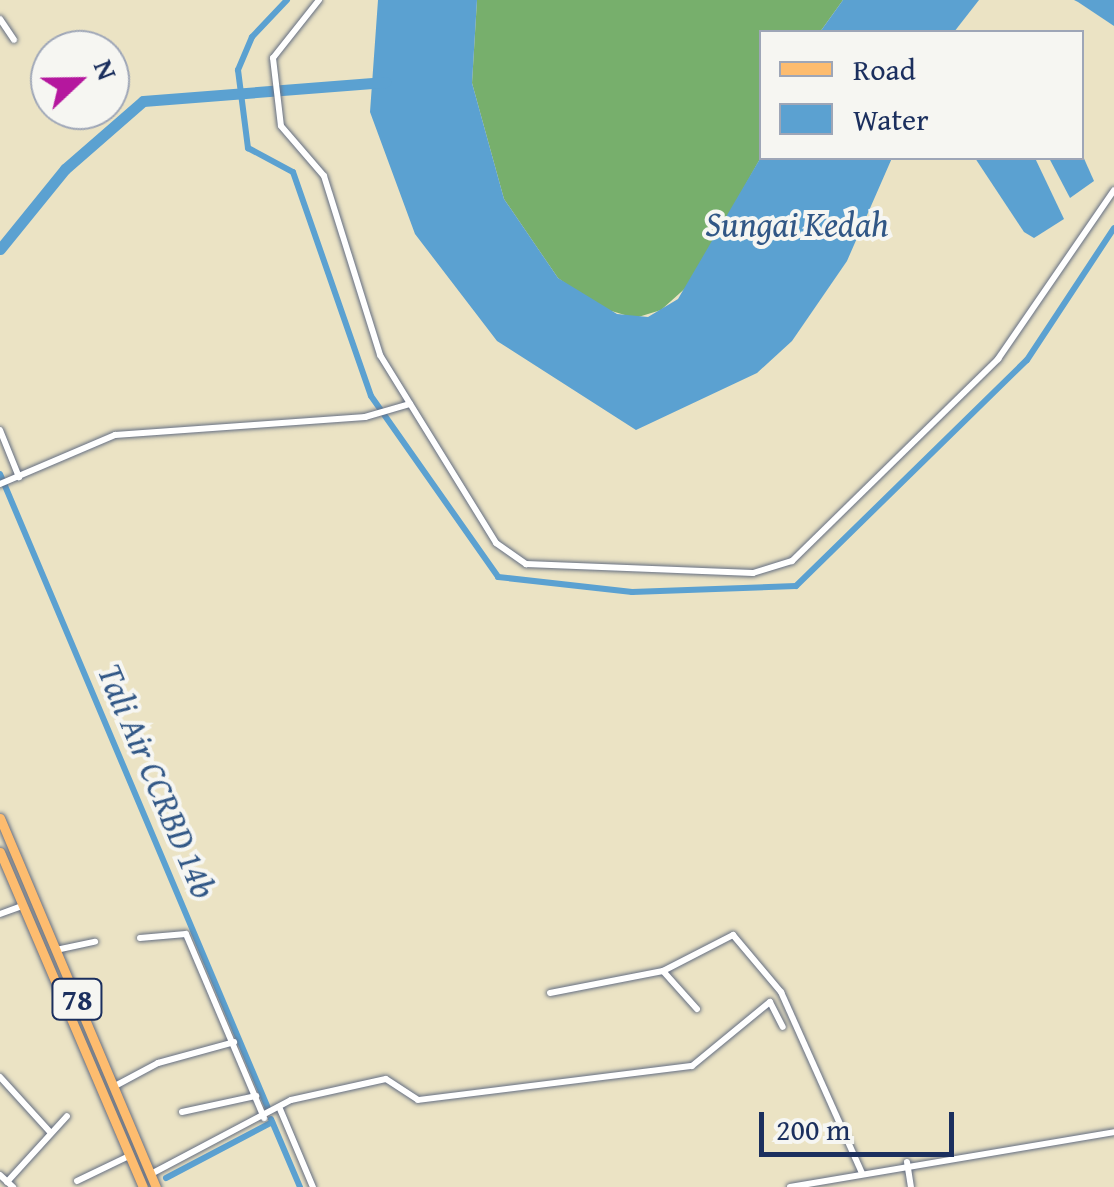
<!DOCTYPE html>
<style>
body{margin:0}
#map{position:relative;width:1114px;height:1187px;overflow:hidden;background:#ebe3c4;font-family:"Gentium Book Plus",serif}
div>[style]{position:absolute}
.forest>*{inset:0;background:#77af6c}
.water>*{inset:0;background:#5ba1d1}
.canal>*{height:6px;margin:-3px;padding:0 3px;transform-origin:3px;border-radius:3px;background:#5ba1d1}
.river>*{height:11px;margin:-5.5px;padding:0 5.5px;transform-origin:5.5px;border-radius:5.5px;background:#5ba1d1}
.roads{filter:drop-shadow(0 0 2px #646e82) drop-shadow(0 0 2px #646e82)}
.street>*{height:6px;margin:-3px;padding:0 3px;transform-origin:3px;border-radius:3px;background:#fff}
.primary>*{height:9px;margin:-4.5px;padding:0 4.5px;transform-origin:4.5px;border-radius:4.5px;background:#fdbc6f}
span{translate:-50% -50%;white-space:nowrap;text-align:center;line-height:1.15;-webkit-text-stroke:8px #f6f6f2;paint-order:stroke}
.shield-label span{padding:2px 8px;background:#f6f6f2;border:2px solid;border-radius:8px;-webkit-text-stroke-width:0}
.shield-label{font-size:30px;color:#1b2f5e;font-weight:700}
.water-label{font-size:35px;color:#315786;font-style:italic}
.legend{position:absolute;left:759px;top:30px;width:325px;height:130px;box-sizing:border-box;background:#f6f6f2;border:2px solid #9ea6b7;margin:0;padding:12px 18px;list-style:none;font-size:30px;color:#1b2f5e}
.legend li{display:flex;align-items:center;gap:20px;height:50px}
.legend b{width:50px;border:2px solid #9ea6b7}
.north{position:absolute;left:30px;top:30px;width:100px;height:100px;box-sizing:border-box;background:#f6f6f2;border:2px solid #9ea6b7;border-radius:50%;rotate:68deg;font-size:28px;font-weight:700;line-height:40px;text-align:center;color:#1b2f5e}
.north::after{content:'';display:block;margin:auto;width:35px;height:45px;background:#b5179e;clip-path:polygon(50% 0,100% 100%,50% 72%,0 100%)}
.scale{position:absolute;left:759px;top:1112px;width:195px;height:45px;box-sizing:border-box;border:5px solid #1b2f5e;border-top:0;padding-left:12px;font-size:30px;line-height:35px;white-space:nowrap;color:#1b2f5e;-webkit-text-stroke:8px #f6f6f2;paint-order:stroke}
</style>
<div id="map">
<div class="forest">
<i style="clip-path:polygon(477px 0,843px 0,820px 32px,762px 32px,761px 157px,690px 284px,661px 310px,635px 318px,598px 307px,558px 278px,504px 199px,472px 83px)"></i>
</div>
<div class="water">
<i style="clip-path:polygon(378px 0,477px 0,472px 83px,504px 199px,558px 278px,617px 314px,648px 317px,678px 299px,761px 157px,892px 158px,847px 261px,792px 341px,757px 373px,636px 430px,497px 341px,415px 234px,370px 112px)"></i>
<i style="clip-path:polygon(843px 0,979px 0,954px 32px,820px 32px)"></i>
<i style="clip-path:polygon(1074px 0,1114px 0,1114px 26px,1078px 2px)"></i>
<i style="clip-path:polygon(1082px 154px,1094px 181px,1070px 198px,1049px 158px)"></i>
<i style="clip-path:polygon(975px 158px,1035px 158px,1064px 219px,1034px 238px,1024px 232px)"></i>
</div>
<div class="canal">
<i style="left:287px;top:0;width:51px;rotate:133.4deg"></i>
<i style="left:252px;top:37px;width:36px;rotate:113deg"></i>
<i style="left:238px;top:70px;width:79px;rotate:82.7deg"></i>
<i style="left:248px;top:148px;width:51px;rotate:28.1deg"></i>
<i style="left:293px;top:172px;width:237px;rotate:70.8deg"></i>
<i style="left:371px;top:396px;width:221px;rotate:54.9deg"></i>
<i style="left:498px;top:577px;width:135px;rotate:6.4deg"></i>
<i style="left:632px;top:592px;width:164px;rotate:-2.1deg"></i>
<i style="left:796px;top:586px;width:323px;rotate:-44.4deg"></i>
<i style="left:1027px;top:360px;width:158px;rotate:-56.6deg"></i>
<i style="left:0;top:474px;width:688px;rotate:67.09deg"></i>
<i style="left:271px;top:1119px;width:74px;rotate:66.9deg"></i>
<i style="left:166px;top:1178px;width:120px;rotate:-27.8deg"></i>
</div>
<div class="river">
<i style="left:0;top:249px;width:103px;rotate:-50.9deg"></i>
<i style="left:65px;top:169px;width:103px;rotate:-41.1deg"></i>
<i style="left:143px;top:101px;width:243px;rotate:-4.5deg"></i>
</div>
<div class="roads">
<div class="street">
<i style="left:319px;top:0;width:74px;rotate:128.4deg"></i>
<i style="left:273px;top:58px;width:68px;rotate:83.3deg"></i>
<i style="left:281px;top:126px;width:66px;rotate:49.3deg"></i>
<i style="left:324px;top:176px;width:188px;rotate:72.6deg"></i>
<i style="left:380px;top:355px;width:221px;rotate:58.3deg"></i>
<i style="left:496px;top:543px;width:37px;rotate:35deg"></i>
<i style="left:526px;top:564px;width:227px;rotate:2.3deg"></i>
<i style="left:753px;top:573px;width:41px;rotate:-17.1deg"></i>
<i style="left:792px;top:561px;width:289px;rotate:-44.4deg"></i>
<i style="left:998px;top:359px;width:205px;rotate:-55.5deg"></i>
<i style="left:0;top:19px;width:25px;rotate:56deg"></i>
<i style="left:0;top:430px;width:51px;rotate:68deg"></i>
<i style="left:0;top:484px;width:125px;rotate:-23.1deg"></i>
<i style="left:115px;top:435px;width:251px;rotate:-4.1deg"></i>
<i style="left:365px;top:417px;width:47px;rotate:-16.1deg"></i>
<i style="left:0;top:914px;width:23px;rotate:-20deg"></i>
<i style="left:140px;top:938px;width:46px;rotate:-5deg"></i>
<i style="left:186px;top:934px;width:200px;rotate:67deg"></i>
<i style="left:56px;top:950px;width:40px;rotate:-12deg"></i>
<i style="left:663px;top:971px;width:51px;rotate:48.2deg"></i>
<i style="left:550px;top:993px;width:115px;rotate:-11deg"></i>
<i style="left:663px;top:971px;width:79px;rotate:-27.2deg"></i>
<i style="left:733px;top:935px;width:75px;rotate:49.9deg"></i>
<i style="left:781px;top:992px;width:198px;rotate:65.9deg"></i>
<i style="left:0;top:1077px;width:74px;rotate:47.7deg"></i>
<i style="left:115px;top:1086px;width:49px;rotate:-28.1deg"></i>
<i style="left:158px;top:1063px;width:79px;rotate:-15.4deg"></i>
<i style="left:280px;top:1109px;width:85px;rotate:67.1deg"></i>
<i style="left:182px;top:1112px;width:76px;rotate:-12.2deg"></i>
<i style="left:907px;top:1162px;width:25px;rotate:81deg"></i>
<i style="left:151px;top:1174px;width:158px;rotate:-27.9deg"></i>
<i style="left:291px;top:1100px;width:97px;rotate:-12.5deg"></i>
<i style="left:386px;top:1079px;width:38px;rotate:33deg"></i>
<i style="left:418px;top:1100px;width:276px;rotate:-7.1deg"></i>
<i style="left:692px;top:1066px;width:101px;rotate:-39.4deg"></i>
<i style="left:770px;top:1002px;width:28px;rotate:63deg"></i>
<i style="left:0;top:1175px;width:18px;rotate:43deg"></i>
<i style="left:77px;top:1181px;width:58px;rotate:-25.7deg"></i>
<i style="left:7px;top:1182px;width:89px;rotate:-47.7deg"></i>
<i style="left:790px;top:1187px;width:329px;rotate:-9.6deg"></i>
</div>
<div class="primary">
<i style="left:0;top:818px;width:401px;rotate:67.1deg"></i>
<i style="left:0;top:852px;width:364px;rotate:66.9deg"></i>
</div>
</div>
<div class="shield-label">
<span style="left:77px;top:999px">78</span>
</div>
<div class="water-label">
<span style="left:797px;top:224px">Sungai Kedah</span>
<span style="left:157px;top:781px;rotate:67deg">Tali Air CCRBD 14b</span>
</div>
<ul class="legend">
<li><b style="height:12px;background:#fdbc6f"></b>Road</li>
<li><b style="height:28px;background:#5ba1d1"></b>Water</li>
</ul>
<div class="north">N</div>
<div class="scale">200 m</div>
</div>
